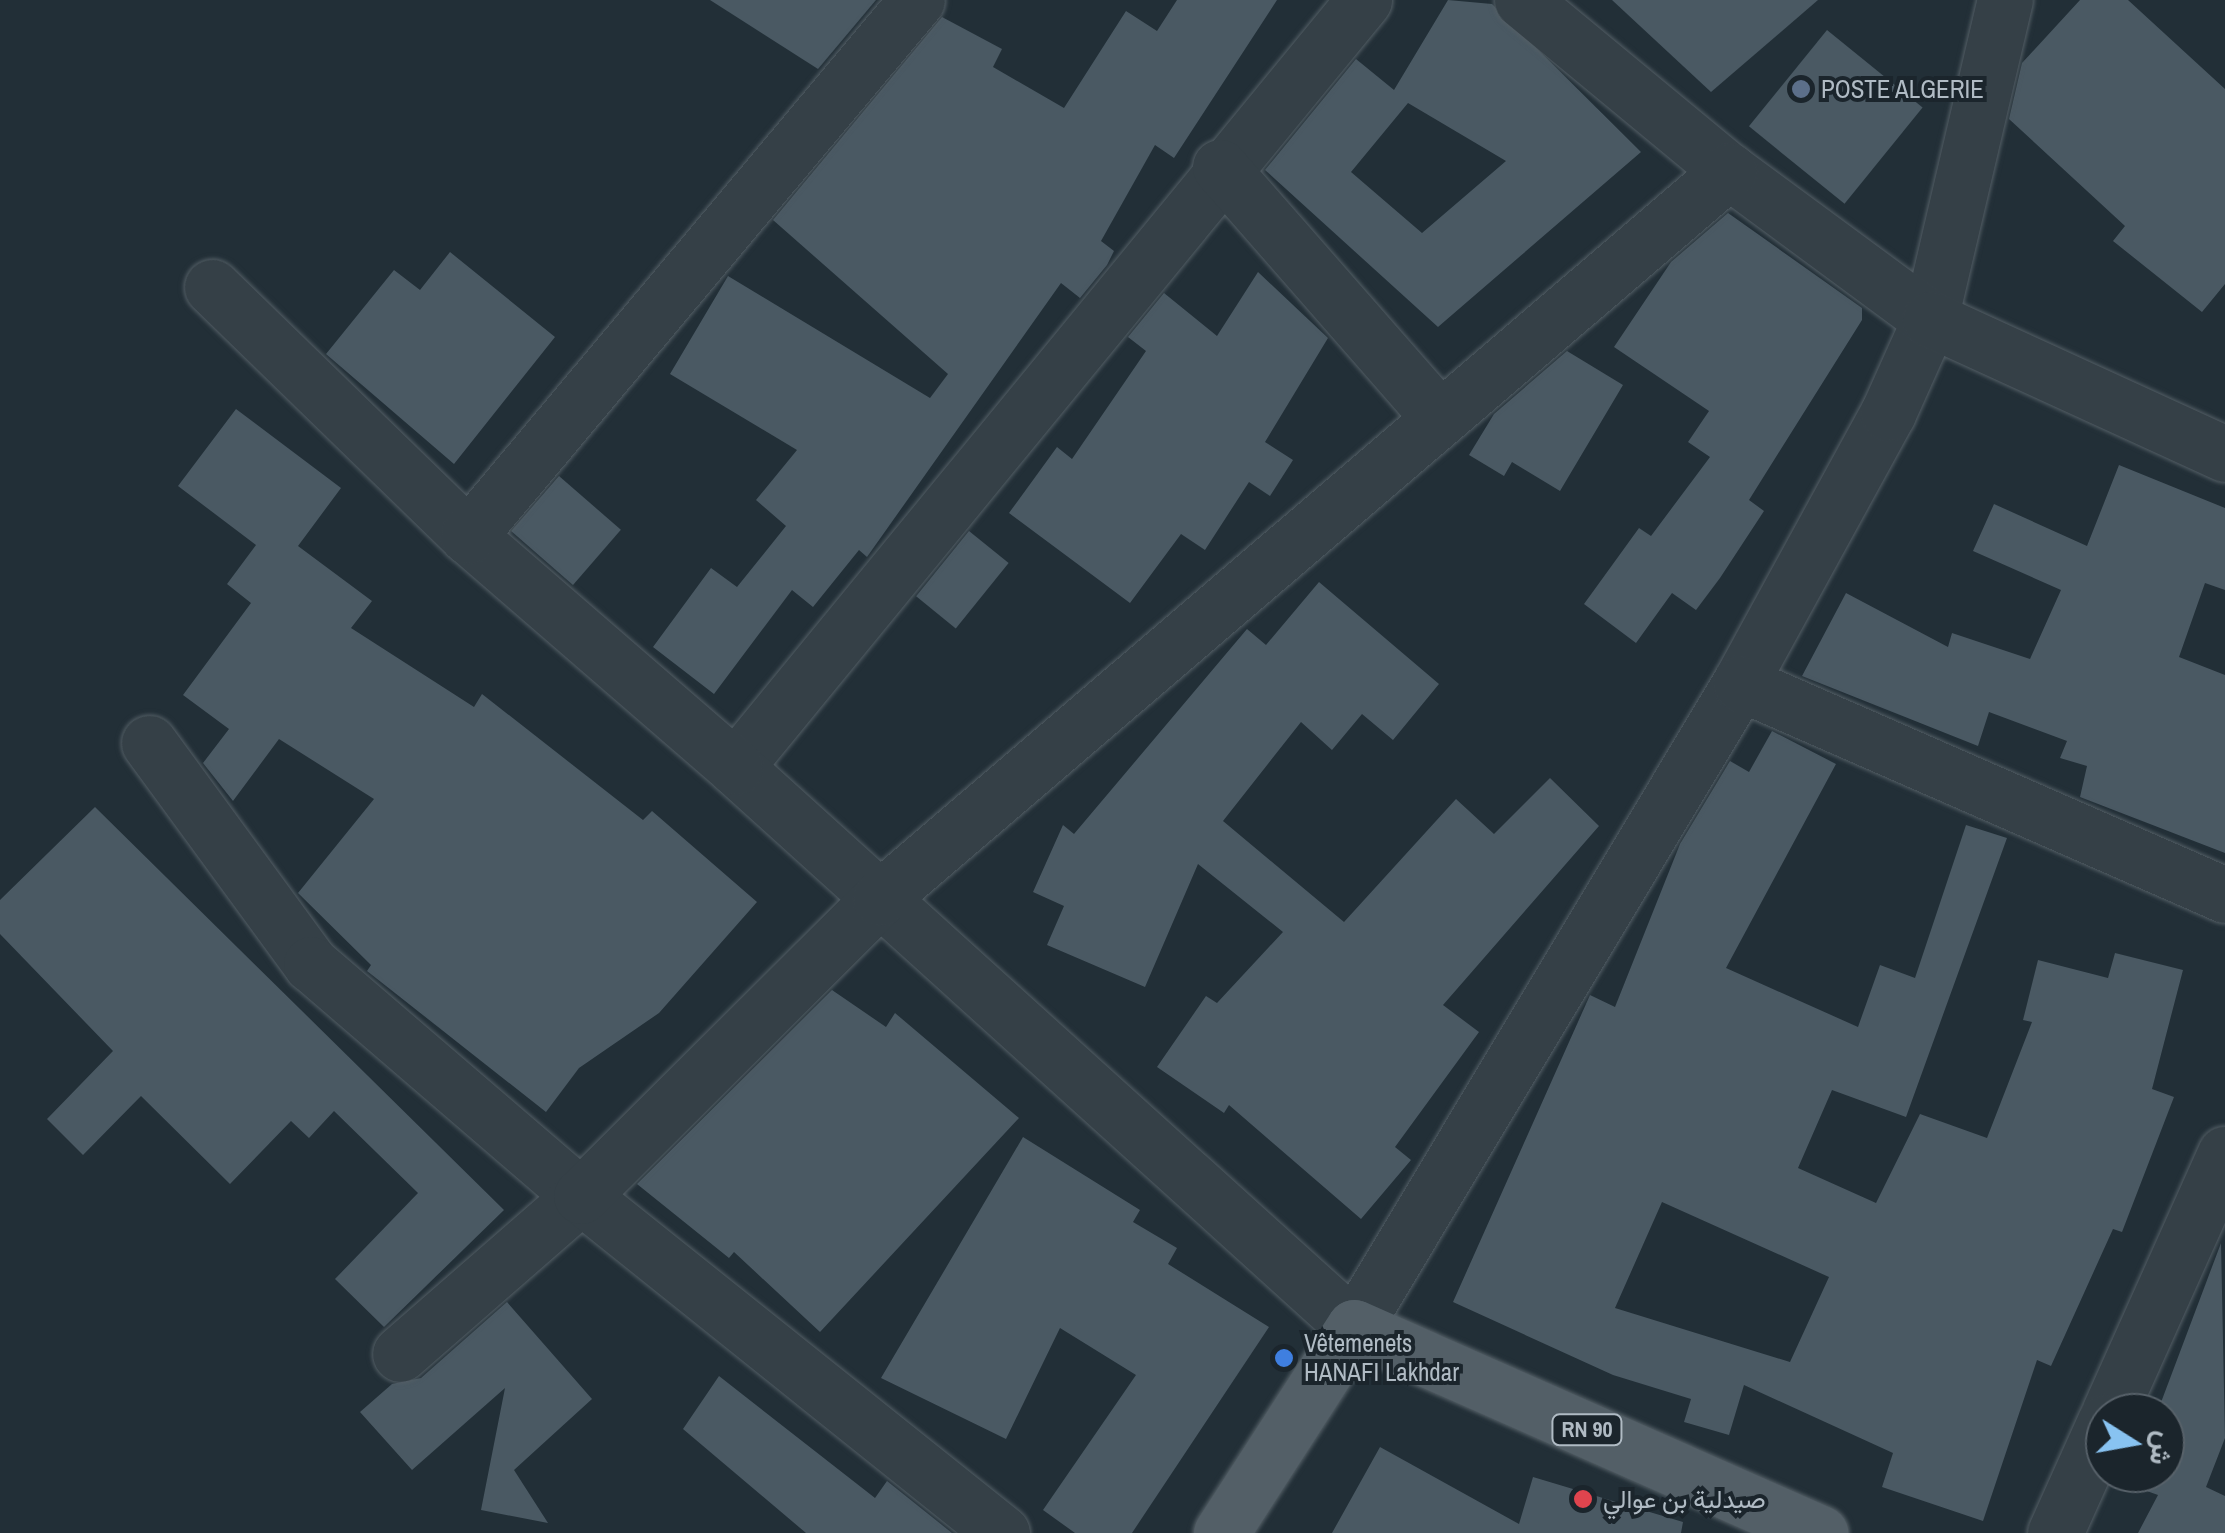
<!DOCTYPE html>
<meta charset="utf-8">
<style>
body{margin:0}
#map{position:relative;width:2225px;height:1533px;overflow:hidden;background:#222f37;font-family:"Archivo Narrow",Vazirmatn,sans-serif}
div>[style]{position:absolute}
.building>*{inset:0;background:#4a5963;transform-origin:0 0}
.roads{filter:drop-shadow(0 0 2px #535e65) drop-shadow(0 0 2px #535e65)}
.minor>*{height:55px;margin:-27.5px;padding:0 27.5px;transform-origin:27.5px;border-radius:27.5px;background:#354047}
.major>*{height:55px;margin:-27.5px;padding:0 27.5px;transform-origin:27.5px;border-radius:27.5px;background:#535f67}
.dots>*{width:28px;height:28px;translate:-50% -50%;box-sizing:border-box;border:5px solid #1b252c;border-radius:50%}
span{translate:-50% -50%;white-space:nowrap;text-align:center;line-height:1.15;-webkit-text-stroke:8px #1b252c;paint-order:stroke}
.shield-label span{padding:2px 8px;background:#1b252c;border:2px solid;border-radius:8px;-webkit-text-stroke-width:0}
.shield-label{font-size:22px;color:#b0bbc4;font-weight:700}
.poi-label{font-size:25px;color:#b0bbc4}
.left{translate:0 -50%;text-align:left}
.north{position:absolute;left:2085px;top:1393px;width:100px;height:100px;box-sizing:border-box;background:#1b252c;border:2px solid #576169;border-radius:50%;rotate:101deg;font-size:28px;font-weight:700;line-height:40px;text-align:center;color:#b0bbc4}
.north::after{content:'';display:block;margin:auto;width:35px;height:45px;background:#88c3f1;clip-path:polygon(50% 0,100% 100%,50% 72%,0 100%)}
</style>
<div id="map">
<div class="building">
<i style="clip-path:polygon(710px 0,876px 0,818px 69px)"></i>
<i style="clip-path:polygon(1177px 0,1277px 0,1174px 158px,1155px 145px,1101px 241px,1114px 251px,1107px 265px,1080px 298px,1061px 283px,867px 557px,859px 550px,813px 607px,792px 590px,714px 694px,653px 647px,711px 568px,737px 587px,786px 526px,756px 500px,797px 450px,670px 374px,728px 276px,930px 398px,948px 374px,773px 220px,942px 17px,1002px 49px,993px 67px,1064px 108px,1126px 11px,1157px 31px)"></i>
<i style="clip-path:polygon(evenodd,1448px 0,1492px 4px,1641px 152px,1438px 327px,1265px 170px,1356px 59px,1394px 90px,1448px 0,1408px 103px,1506px 161px,1422px 233px,1351px 172px,1408px 103px)"></i>
<i style="clip-path:polygon(1612px 0,1818px 0,1711px 92px)"></i>
<i style="clip-path:polygon(2080px 0,2128px 0,2225px 89px,2225px 284px,2202px 312px,2113px 241px,2125px 226px,2009px 119px,2022px 63px)"></i>
<i style="left:1827px;top:30px;width:123px;height:124px;rotate:39deg"></i>
<i style="clip-path:polygon(1728px 213px,1862px 308px,1862px 320px,1749px 500px,1764px 511px,1720px 578px,1696px 610px,1672px 593px,1636px 643px,1584px 604px,1639px 528px,1651px 536px,1710px 457px,1688px 442px,1709px 411px,1614px 347px,1671px 262px)"></i>
<i style="clip-path:polygon(450px 252px,555px 337px,454px 464px,326px 354px,394px 270px,420px 290px)"></i>
<i style="clip-path:polygon(1258px 272px,1328px 338px,1265px 442px,1293px 460px,1270px 496px,1249px 482px,1205px 550px,1181px 534px,1130px 603px,1009px 513px,1057px 447px,1072px 459px,1146px 351px,1128px 337px,1164px 293px,1217px 336px)"></i>
<i style="clip-path:polygon(1567px 351px,1623px 385px,1560px 491px,1512px 462px,1504px 476px,1469px 455px,1494px 414px)"></i>
<i style="clip-path:polygon(236px 409px,341px 488px,298px 546px,372px 601px,351px 628px,474px 707px,482px 694px,643px 820px,652px 811px,757px 902px,659px 1013px,579px 1068px,546px 1112px,367px 971px,371px 965px,298px 893px,374px 799px,279px 739px,233px 801px,203px 763px,229px 729px,183px 695px,251px 603px,227px 584px,256px 545px,178px 486px)"></i>
<i style="clip-path:polygon(2119px 465px,2225px 508px,2225px 590px,2205px 583px,2179px 657px,2225px 675px,2225px 853px,2080px 797px,2087px 766px,2060px 758px,2067px 741px,1989px 712px,1978px 746px,1802px 676px,1846px 593px,1948px 647px,1952px 633px,2030px 659px,2061px 590px,1973px 551px,1994px 504px,2087px 546px)"></i>
<i style="left:559px;top:476px;width:82px;height:73px;rotate:41deg"></i>
<i style="left:969px;top:531px;width:51px;height:84px;rotate:39deg"></i>
<i style="clip-path:polygon(1319px 582px,1439px 684px,1393px 740px,1362px 714px,1332px 750px,1301px 722px,1223px 821px,1344px 922px,1456px 799px,1494px 834px,1550px 778px,1599px 826px,1443px 1005px,1479px 1032px,1395px 1147px,1411px 1160px,1361px 1219px,1229px 1105px,1224px 1113px,1157px 1067px,1206px 996px,1217px 1003px,1283px 932px,1198px 864px,1145px 987px,1047px 945px,1064px 906px,1033px 892px,1063px 825px,1074px 834px,1247px 629px,1266px 645px)"></i>
<i style="clip-path:polygon(evenodd,1772px 731px,1836px 764px,1726px 968px,1858px 1027px,1880px 965px,1915px 978px,1966px 825px,2007px 838px,1906px 1117px,1832px 1090px,1798px 1168px,1876px 1203px,1920px 1114px,1987px 1138px,2032px 1022px,2023px 1020px,2038px 960px,2108px 978px,2115px 953px,2183px 970px,2152px 1089px,2174px 1097px,2122px 1232px,2113px 1229px,2051px 1366px,2037px 1360px,1983px 1521px,1882px 1487px,1893px 1453px,1744px 1385px,1729px 1435px,1684px 1422px,1691px 1399px,1613px 1375px,1453px 1302px,1590px 995px,1615px 1007px,1680px 844px,1730px 761px,1749px 772px,1772px 731px,1662px 1202px,1829px 1277px,1790px 1362px,1615px 1308px,1662px 1202px)"></i>
<i style="clip-path:polygon(95px 807px,504px 1210px,384px 1327px,335px 1279px,418px 1193px,334px 1111px,309px 1138px,291px 1121px,230px 1184px,141px 1096px,83px 1155px,47px 1119px,113px 1051px,0 934px,0 900px)"></i>
<i style="clip-path:polygon(832px 990px,886px 1027px,895px 1013px,1019px 1118px,820px 1332px,734px 1252px,729px 1258px,637px 1184px)"></i>
<i style="clip-path:polygon(1023px 1137px,1140px 1210px,1133px 1222px,1177px 1248px,1168px 1264px,1269px 1327px,1132px 1533px,1075px 1533px,1043px 1510px,1136px 1375px,1060px 1328px,1006px 1439px,881px 1378px)"></i>
<i style="clip-path:polygon(2221px 1243px,2225px 1438px,2206px 1487px,2225px 1496px,2225px 1533px,2138px 1533px,2158px 1495px,2130px 1485px,2135px 1473px,2165px 1473px,2165px 1413px,2157px 1413px)"></i>
<i style="clip-path:polygon(507px 1302px,592px 1399px,514px 1470px,548px 1523px,481px 1510px,505px 1388px,412px 1470px,360px 1412px,392px 1384px,421px 1378px)"></i>
<i style="clip-path:polygon(719px 1376px,875px 1498px,887px 1481px,952px 1533px,806px 1533px,683px 1429px)"></i>
<i style="clip-path:polygon(1380px 1447px,1519px 1524px,1533px 1477px,1683px 1522px,1681px 1533px,1332px 1533px)"></i>
</div>
<div class="roads">
<div class="minor">
<i style="left:1364px;top:0;width:992px;rotate:129.35deg"></i>
<i style="left:735px;top:767px;width:835px;rotate:42.14deg"></i>
<i style="left:1354px;top:1327px;width:751px;rotate:-59.06deg"></i>
<i style="left:1740px;top:683px;width:308px;rotate:-61.3deg"></i>
<i style="left:1888px;top:413px;width:103px;rotate:-65.9deg"></i>
<i style="left:1930px;top:319px;width:328px;rotate:-76.8deg"></i>
<i style="left:1522px;top:0;width:268px;rotate:39.6deg"></i>
<i style="left:1729px;top:171px;width:250px;rotate:36.4deg"></i>
<i style="left:1930px;top:319px;width:324px;rotate:24.6deg"></i>
<i style="left:1220px;top:167px;width:334px;rotate:48.8deg"></i>
<i style="left:212px;top:287px;width:357px;rotate:44.2deg"></i>
<i style="left:1740px;top:683px;width:529px;rotate:23.61deg"></i>
<i style="left:149px;top:743px;width:274px;rotate:53.8deg"></i>
<i style="left:311px;top:964px;width:356px;rotate:40.7deg"></i>
<i style="left:581px;top:1196px;width:240px;rotate:138.9deg"></i>
<i style="left:735px;top:767px;width:353px;rotate:-139.1deg"></i>
<i style="left:468px;top:536px;width:699px;rotate:-50.05deg"></i>
<i style="left:2109px;top:1413px;width:284px;rotate:-65.9deg"></i>
<i style="left:1002px;top:1533px;width:539px;rotate:-141.32deg"></i>
<i style="left:581px;top:1196px;width:422px;rotate:-44.9deg"></i>
<i style="left:880px;top:898px;width:1118px;rotate:-40.57deg"></i>
<i style="left:2055px;top:1533px;width:122px;rotate:-65.8deg"></i>
</div>
<div class="major">
<i style="left:1221px;top:1533px;width:245px;rotate:-57.2deg"></i>
<i style="left:1354px;top:1327px;width:510px;rotate:23.85deg"></i>
</div>
</div>
<div class="dots">
<i style="left:1801px;top:89px;background:#5c6f8a"></i>
<i style="left:1284px;top:1358px;background:#3f7fe0"></i>
<i style="left:1583px;top:1499px;background:#e0444e"></i>
</div>
<div class="shield-label">
<span style="left:1587px;top:1430px">RN 90</span>
</div>
<div class="poi-label">
<span class="left" style="left:1821px;top:89px">POSTE ALGERIE</span>
<span class="left" style="left:1304px;top:1358px">Vêtemenets<br>HANAFI Lakhdar</span>
<span class="left" style="left:1603px;top:1499px">صيدلية بن عوالي</span>
</div>
<div class="north">ش</div>
</div>
